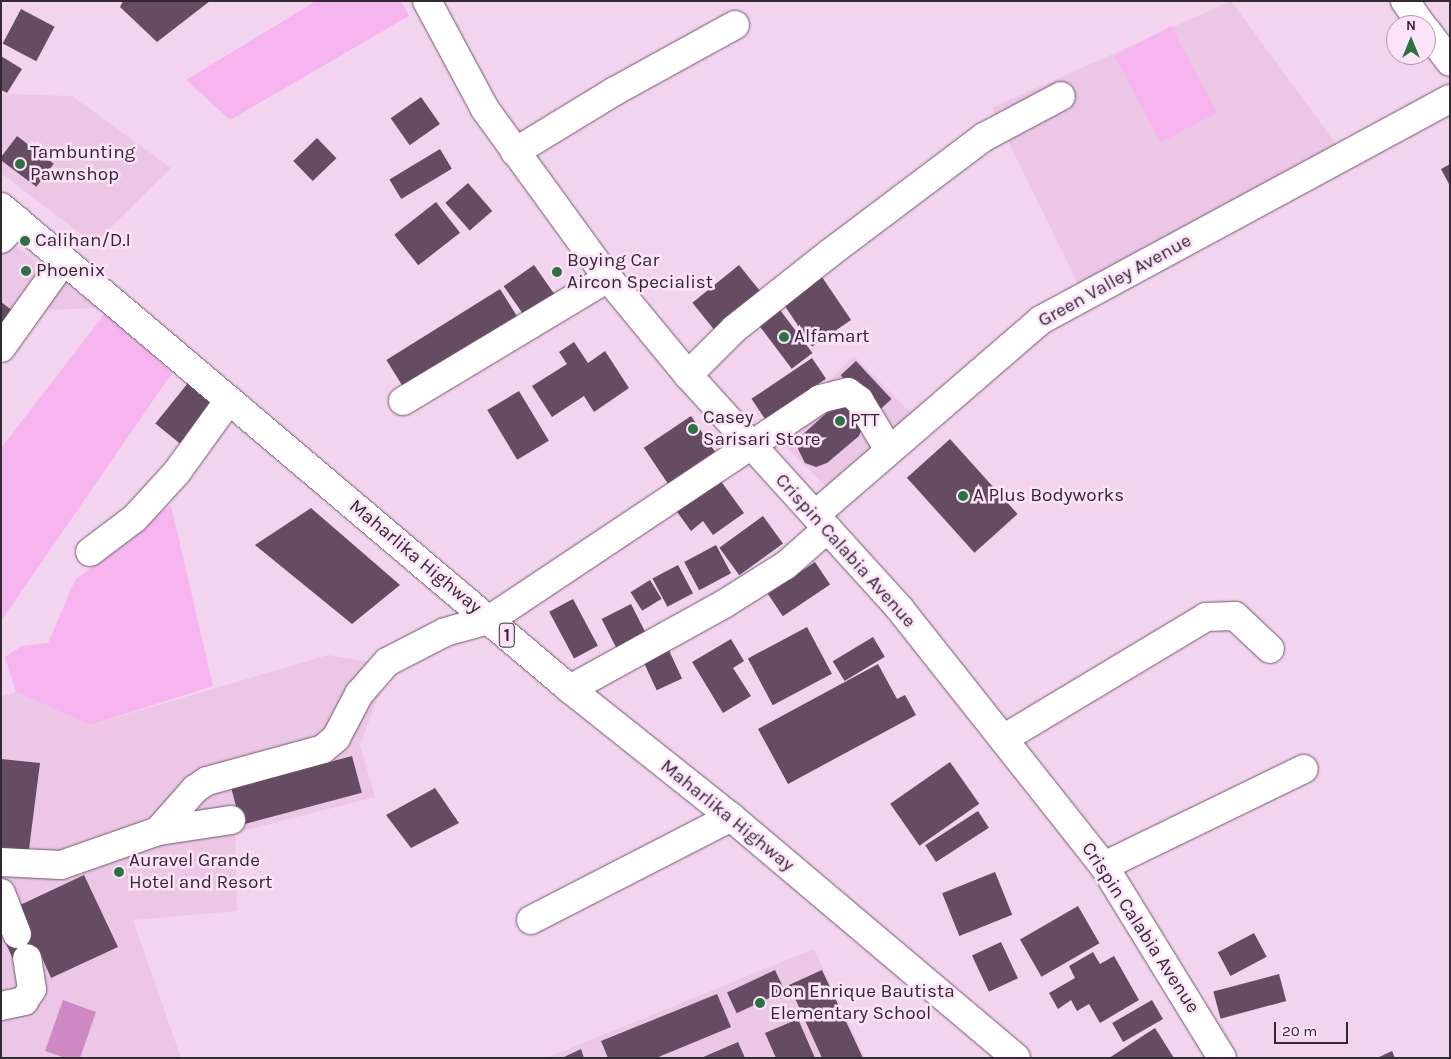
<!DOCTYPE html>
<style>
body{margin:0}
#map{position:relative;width:1451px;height:1059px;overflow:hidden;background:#f3d4ee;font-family:Karla,sans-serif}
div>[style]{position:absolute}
.built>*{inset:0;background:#ebc6e5;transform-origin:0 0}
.green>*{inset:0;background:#f7b5ef;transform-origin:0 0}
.water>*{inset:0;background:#cc89c4}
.building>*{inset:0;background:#654c62;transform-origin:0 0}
.roads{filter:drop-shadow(0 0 1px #70566d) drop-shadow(0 0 1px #70566d)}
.minor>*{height:28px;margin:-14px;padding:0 14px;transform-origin:14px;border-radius:14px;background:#fff}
.major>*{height:28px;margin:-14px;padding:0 14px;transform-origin:14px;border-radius:14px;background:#fff}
.dots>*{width:14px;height:14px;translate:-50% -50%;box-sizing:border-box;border:2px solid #fce3f9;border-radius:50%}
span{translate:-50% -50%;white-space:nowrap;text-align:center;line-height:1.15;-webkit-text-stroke:5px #fce3f9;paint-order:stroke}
.shield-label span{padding:1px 4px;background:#fce3f9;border:1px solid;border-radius:4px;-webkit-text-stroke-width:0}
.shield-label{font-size:18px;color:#342933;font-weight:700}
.poi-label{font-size:19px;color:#342933}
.left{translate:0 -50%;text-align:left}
.street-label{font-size:19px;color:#342933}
.frame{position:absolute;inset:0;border:2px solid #342933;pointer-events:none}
.north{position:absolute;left:1386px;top:15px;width:50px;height:50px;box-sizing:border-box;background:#fce3f9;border:1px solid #ac99aa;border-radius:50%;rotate:0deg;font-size:14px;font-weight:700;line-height:20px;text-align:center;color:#342933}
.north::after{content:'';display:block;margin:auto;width:18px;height:22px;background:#2a7340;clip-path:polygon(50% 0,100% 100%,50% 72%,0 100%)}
.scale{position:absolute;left:1274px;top:1022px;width:74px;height:22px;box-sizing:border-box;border:2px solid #342933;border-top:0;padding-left:6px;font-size:15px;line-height:18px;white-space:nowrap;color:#342933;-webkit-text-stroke:4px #fce3f9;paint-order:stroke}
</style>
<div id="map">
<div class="built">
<i style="clip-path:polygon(1231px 1px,1336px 144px,1078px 284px,992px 108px)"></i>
<i style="clip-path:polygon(1px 94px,72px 96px,171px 168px,94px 244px,1px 173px)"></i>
<i style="clip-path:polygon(1px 235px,100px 308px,13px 311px,1px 327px)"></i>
<i style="left:854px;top:356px;width:84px;height:112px;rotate:45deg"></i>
<i style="clip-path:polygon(328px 655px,369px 662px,383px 684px,360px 745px,375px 797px,235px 833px,237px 911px,133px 920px,181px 1058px,1px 1058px,1px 696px,16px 692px,90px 725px)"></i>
<i style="clip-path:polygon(814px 949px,865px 1058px,546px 1058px)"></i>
</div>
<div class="green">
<i style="clip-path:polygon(316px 1px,401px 1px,409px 16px,230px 120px,186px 80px)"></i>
<i style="left:1171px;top:26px;width:98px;height:64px;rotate:62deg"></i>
<i style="clip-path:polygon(106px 312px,172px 373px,1px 621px,1px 448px)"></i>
<i style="clip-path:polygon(171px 505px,213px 686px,90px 725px,16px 692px,5px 657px,22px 646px,48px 643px,75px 580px)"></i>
</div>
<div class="water">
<i style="clip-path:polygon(63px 1000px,96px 1012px,80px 1058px,65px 1058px,45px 1051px)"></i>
</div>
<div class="building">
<i style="clip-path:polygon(123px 1px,210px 1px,157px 42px,120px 7px)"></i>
<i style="left:21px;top:9px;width:38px;height:39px;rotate:28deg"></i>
<i style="clip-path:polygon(1px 56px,22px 69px,7px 93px,1px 90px)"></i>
<i style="left:421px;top:97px;width:33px;height:37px;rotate:55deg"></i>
<i style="left:17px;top:136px;width:46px;height:29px;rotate:37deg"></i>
<i style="left:317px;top:138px;width:28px;height:33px;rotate:46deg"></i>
<i style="left:440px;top:149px;width:23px;height:59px;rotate:59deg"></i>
<i style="clip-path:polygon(1450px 164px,1450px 186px,1441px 169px)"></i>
<i style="left:468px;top:183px;width:37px;height:30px;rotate:49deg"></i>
<i style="left:436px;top:202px;width:39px;height:53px;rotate:52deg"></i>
<i style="left:534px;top:265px;width:40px;height:37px;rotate:55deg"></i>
<i style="left:739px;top:265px;width:36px;height:60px;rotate:51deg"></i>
<i style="left:822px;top:277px;width:52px;height:47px;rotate:56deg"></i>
<i style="left:500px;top:289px;width:38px;height:134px;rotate:58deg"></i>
<i style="clip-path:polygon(1px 302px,13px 311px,1px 327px)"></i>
<i style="left:777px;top:306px;width:59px;height:26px;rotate:53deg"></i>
<i style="clip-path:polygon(574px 342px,588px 363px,605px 351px,629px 388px,594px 412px,584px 396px,552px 417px,532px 386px,567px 364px,559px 352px)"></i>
<i style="left:812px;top:358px;width:25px;height:73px;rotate:56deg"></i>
<i style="left:856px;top:361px;width:52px;height:21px;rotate:47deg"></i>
<i style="left:188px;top:383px;width:35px;height:52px;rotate:39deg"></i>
<i style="left:519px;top:391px;width:58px;height:37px;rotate:59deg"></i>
<i style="clip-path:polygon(847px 403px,863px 426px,859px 436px,827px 463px,816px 467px,805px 463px,798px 449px,801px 436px,832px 408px)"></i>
<i style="left:691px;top:416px;width:43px;height:57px;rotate:56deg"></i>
<i style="left:950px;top:439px;width:101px;height:58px;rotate:48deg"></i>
<i style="clip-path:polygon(720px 480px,744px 513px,713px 535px,703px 521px,691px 531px,672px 505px)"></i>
<i style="clip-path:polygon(311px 508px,400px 585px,352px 624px,255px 545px)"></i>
<i style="left:763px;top:516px;width:34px;height:54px;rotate:54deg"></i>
<i style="left:716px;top:545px;width:32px;height:36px;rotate:62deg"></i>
<i style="left:815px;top:562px;width:27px;height:57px;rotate:56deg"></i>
<i style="left:678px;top:565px;width:32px;height:29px;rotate:62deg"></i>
<i style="left:650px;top:580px;width:22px;height:23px;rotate:58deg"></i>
<i style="left:573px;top:599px;width:53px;height:27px;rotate:62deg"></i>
<i style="left:631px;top:604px;width:35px;height:33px;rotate:63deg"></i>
<i style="left:807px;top:627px;width:53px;height:67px;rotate:62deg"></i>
<i style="left:873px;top:637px;width:23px;height:47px;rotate:59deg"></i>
<i style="clip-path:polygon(731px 639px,744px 661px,733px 668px,751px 696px,723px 713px,692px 662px)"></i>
<i style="left:666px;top:644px;width:38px;height:28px;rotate:65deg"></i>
<i style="clip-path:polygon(878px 664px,897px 699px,905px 695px,916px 715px,788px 784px,758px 729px)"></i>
<i style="left:352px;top:756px;width:38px;height:125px;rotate:75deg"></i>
<i style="clip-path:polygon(1px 759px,40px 763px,28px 857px,1px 853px)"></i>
<i style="left:950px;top:762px;width:51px;height:73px;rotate:55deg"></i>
<i style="clip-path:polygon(435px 788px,459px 823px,411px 848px,386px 815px)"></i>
<i style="left:978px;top:811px;width:20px;height:63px;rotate:57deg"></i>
<i style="left:995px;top:872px;width:46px;height:57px;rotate:68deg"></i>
<i style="clip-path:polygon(84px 875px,118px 947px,51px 978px,40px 953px,15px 964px,5px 941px,29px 929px,18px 906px)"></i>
<i style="left:1078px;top:906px;width:43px;height:67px;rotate:60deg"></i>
<i style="left:1254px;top:933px;width:27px;height:41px;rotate:62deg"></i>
<i style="left:1001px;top:942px;width:40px;height:32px;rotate:65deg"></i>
<i style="clip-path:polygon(1093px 952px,1100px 964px,1114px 956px,1139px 1000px,1100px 1023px,1089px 1004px,1077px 1011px,1071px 1000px,1058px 1009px,1049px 993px,1075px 978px,1069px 966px)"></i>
<i style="left:775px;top:970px;width:23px;height:53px;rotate:65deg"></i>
<i style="clip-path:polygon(822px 970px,863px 1058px,822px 1058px,789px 985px)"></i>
<i style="left:1279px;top:974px;width:28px;height:68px;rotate:75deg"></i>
<i style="clip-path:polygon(717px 994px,731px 1027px,656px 1058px,608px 1058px,601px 1041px)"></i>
<i style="left:1152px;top:1000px;width:22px;height:46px;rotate:60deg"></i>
<i style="clip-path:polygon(798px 1019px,815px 1058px,776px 1058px,765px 1033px)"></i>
<i style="clip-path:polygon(1155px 1028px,1174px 1058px,1109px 1058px)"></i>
<i style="clip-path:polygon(738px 1042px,745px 1058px,701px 1058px)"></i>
<i style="clip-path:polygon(581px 1049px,584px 1058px,562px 1058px)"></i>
<i style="clip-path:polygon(1392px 1051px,1395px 1058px,1377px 1058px)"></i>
</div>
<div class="roads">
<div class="minor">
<i style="left:1405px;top:1px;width:29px;rotate:55deg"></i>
<i style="left:1426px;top:30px;width:40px;rotate:53deg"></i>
<i style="left:515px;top:152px;width:117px;rotate:-31.4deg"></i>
<i style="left:615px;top:91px;width:137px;rotate:-28.8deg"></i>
<i style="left:1px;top:239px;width:25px;rotate:-47deg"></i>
<i style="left:1px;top:348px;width:108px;rotate:-54.4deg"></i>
<i style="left:688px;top:375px;width:65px;rotate:-45deg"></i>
<i style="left:734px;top:329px;width:122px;rotate:-38.4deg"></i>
<i style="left:830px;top:253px;width:193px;rotate:-37deg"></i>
<i style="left:984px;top:137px;width:87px;rotate:-28deg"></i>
<i style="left:403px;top:401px;width:239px;rotate:-31deg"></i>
<i style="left:815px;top:515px;width:298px;rotate:-40.8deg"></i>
<i style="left:1041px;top:320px;width:465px;rotate:-28.4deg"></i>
<i style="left:90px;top:552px;width:56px;rotate:-37.1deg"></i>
<i style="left:135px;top:518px;width:62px;rotate:-47.6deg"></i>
<i style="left:177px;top:472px;width:89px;rotate:-54.2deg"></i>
<i style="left:570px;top:689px;width:176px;rotate:-28.9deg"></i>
<i style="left:724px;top:604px;width:73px;rotate:-32.2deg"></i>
<i style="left:786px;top:565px;width:55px;rotate:-41.3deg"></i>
<i style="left:1003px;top:739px;width:237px;rotate:-31deg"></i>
<i style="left:1206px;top:617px;width:29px;rotate:-2deg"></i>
<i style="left:1235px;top:616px;width:48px;rotate:43.3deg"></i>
<i style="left:158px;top:831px;width:74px;rotate:-8.6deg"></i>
<i style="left:1px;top:862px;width:60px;rotate:2.9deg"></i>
<i style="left:61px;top:865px;width:103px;rotate:-19.3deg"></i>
<i style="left:158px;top:831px;width:56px;rotate:-48.6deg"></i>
<i style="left:195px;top:789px;width:14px;rotate:-34deg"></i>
<i style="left:207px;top:781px;width:120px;rotate:-15.4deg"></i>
<i style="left:323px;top:749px;width:17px;rotate:-40deg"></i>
<i style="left:336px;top:738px;width:50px;rotate:-62.4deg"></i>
<i style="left:359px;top:694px;width:43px;rotate:-48.8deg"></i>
<i style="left:387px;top:662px;width:65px;rotate:-27.3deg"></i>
<i style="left:445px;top:632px;width:46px;rotate:-15.3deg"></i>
<i style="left:489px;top:620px;width:398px;rotate:-33.7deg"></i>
<i style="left:820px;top:399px;width:29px;rotate:-14deg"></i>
<i style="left:848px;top:392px;width:14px;rotate:36deg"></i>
<i style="left:859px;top:400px;width:58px;rotate:59deg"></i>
<i style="left:1104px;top:866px;width:222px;rotate:-25.9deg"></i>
<i style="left:1px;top:893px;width:44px;rotate:68.7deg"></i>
<i style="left:531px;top:920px;width:225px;rotate:-27.2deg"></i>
<i style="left:1px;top:1006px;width:24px;rotate:-12deg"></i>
<i style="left:24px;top:1001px;width:14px;rotate:-56deg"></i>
<i style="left:32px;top:989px;width:31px;rotate:-99deg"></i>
</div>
<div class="major">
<i style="left:427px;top:1px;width:123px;rotate:61.8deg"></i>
<i style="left:485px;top:109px;width:209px;rotate:54deg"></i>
<i style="left:608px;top:278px;width:126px;rotate:50.5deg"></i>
<i style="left:688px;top:375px;width:316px;rotate:47.8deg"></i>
<i style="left:900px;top:609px;width:328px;rotate:51.6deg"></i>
<i style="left:1104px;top:866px;width:225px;rotate:58.4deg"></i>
<i style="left:1px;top:207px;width:746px;rotate:40.27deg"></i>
<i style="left:570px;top:689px;width:206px;rotate:38.5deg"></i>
<i style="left:731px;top:817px;width:373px;rotate:40.2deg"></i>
</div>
</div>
<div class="dots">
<i style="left:20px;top:164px;background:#2a7340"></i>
<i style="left:25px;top:241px;background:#2a7340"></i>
<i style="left:26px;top:271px;background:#2a7340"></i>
<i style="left:557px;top:272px;background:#2a7340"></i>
<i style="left:784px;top:337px;background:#2a7340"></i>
<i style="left:840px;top:421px;background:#2a7340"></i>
<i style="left:693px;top:429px;background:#2a7340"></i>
<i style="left:963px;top:496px;background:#2a7340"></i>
<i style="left:119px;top:872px;background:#2a7340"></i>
<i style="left:760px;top:1003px;background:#2a7340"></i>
</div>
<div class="shield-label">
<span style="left:507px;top:635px">1</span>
</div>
<div class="poi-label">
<span class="left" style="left:30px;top:164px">Tambunting<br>Pawnshop</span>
<span class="left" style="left:35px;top:241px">Calihan/D.I</span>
<span class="left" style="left:567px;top:272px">Boying Car<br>Aircon Specialist</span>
<span class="left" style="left:36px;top:271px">Phoenix</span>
<span class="left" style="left:794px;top:337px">Alfamart</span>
<span class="left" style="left:703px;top:429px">Casey<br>Sarisari Store</span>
<span class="left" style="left:850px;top:421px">PTT</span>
<span class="left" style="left:973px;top:496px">A Plus Bodyworks</span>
<span class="left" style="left:129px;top:872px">Auravel Grande<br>Hotel and Resort</span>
<span class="left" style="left:770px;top:1003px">Don Enrique Bautista<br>Elementary School</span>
</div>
<div class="street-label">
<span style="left:1115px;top:281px;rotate:-29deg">Green Valley Avenue</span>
<span style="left:845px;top:551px;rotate:48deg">Crispin Calabia Avenue</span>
<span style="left:415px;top:557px;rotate:40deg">Maharlika Highway</span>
<span style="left:727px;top:816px;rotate:39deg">Maharlika Highway</span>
<span style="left:1140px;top:928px;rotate:57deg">Crispin Calabia Avenue</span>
</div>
<div class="frame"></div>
<div class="north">N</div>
<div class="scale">20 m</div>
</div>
